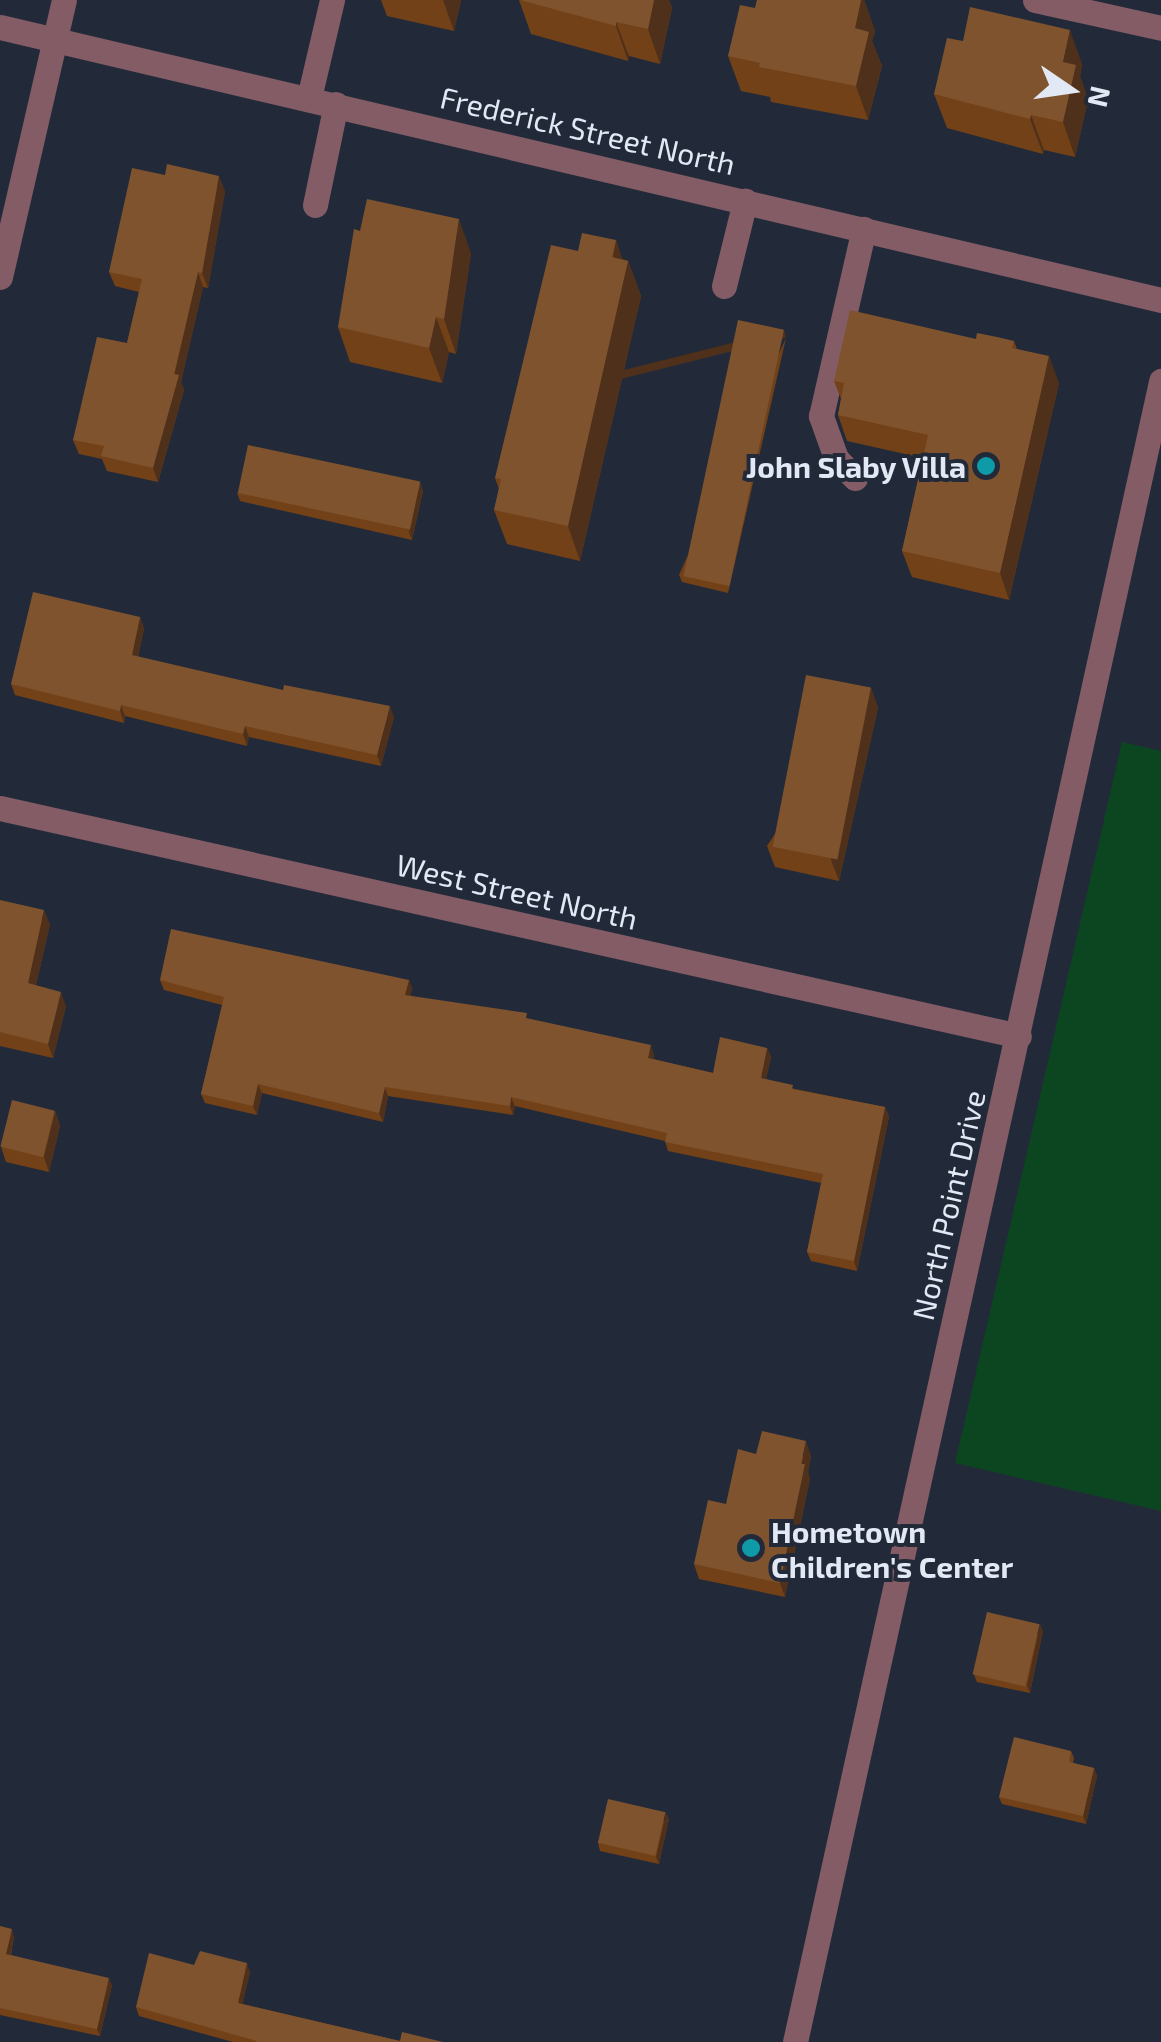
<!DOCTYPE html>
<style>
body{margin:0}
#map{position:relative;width:1161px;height:2042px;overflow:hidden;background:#222a3a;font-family:"Exo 2",sans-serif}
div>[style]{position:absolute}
.green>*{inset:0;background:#0c4620}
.minor>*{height:25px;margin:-12.5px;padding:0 12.5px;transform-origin:12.5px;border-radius:12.5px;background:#835c65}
.wall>*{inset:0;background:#734117}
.shaded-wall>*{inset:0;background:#4e301b;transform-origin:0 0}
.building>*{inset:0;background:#7f532e;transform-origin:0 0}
.dots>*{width:28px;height:28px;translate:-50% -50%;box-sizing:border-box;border:5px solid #222a3a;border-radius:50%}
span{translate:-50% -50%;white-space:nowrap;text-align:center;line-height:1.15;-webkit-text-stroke:8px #222a3a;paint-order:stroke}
.street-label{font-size:30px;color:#e3e9f4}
.poi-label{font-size:30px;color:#e3e9f4;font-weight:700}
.right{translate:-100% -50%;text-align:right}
.left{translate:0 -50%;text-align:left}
.north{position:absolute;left:1021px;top:40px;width:100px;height:100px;-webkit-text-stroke:8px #222a3a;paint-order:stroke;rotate:103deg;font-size:28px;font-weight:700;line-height:40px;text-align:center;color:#e3e9f4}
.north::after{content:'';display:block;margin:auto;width:35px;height:45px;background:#e3e9f4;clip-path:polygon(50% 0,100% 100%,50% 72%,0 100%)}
</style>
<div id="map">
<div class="green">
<i style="clip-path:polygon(1122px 742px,1161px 751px,1161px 1511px,955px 1463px)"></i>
</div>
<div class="minor">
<i style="left:1035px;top:0;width:129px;rotate:12.5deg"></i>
<i style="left:0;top:27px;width:1193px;rotate:13.23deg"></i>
<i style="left:309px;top:98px;width:101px;rotate:-76.8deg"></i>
<i style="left:315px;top:205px;width:103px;rotate:-78.3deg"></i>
<i style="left:0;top:277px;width:284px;rotate:-77deg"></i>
<i style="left:724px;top:286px;width:88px;rotate:-76.1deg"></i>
<i style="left:855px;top:478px;width:28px;rotate:-134deg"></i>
<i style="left:836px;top:458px;width:45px;rotate:-109.7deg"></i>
<i style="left:821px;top:416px;width:192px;rotate:-77.1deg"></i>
<i style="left:0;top:808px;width:1044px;rotate:12.61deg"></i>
<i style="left:795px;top:2042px;width:1701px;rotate:-77.57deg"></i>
</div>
<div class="wall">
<i style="clip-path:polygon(381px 0,461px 0,454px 31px,387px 16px)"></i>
<i style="clip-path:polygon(519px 0,669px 0,672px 8px,660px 64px,629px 56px,628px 61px,531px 34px)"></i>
<i style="clip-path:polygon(757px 0,864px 0,875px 31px,872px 41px,882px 66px,868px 120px,771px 102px,770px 97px,741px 91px,728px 56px,755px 8px)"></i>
<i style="clip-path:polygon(1082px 64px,1080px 76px,1088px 100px,1075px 157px,1044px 150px,1043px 154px,947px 128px,934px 94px)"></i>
<i style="clip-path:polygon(165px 175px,225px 191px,208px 288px,203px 287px,181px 382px,184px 390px,158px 482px,107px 471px,102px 459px,79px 454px,73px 440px,127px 343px,139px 292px,115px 286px,109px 272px)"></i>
<i style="clip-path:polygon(616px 240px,622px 259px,628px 261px,641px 296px,580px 561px,507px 544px,494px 510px,499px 489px,495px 478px,578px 251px)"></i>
<i style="clip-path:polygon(471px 253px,456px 354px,449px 352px,442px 383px,350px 362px,338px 327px)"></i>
<i style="clip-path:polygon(786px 338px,728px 593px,682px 582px,679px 575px)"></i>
<i style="clip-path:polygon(976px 339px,1014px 341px,1017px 349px,1059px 383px,1009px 600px,912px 577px,902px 551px,923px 458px,847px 441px,838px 415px,841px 399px,834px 381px)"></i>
<i style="clip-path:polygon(420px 483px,423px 491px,412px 540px,240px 501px,237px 493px)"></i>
<i style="clip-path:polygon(140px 617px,144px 629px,138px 657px,394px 717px,381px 766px,249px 737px,247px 746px,125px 716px,124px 723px,15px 695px,11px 684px)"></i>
<i style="clip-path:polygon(871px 688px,878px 708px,839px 881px,775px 867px,767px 846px)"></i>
<i style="clip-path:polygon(0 900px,50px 924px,36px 985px,66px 1006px,53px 1058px,0 1046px)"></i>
<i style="clip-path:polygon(160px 980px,409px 980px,412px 989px,410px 996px,529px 1019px,654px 1055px,653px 1059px,713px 1073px,767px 1048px,771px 1057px,766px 1079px,795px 1089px,885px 1107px,889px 1117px,857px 1271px,811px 1261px,807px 1252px,821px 1183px,668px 1151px,665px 1141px,515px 1106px,513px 1115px,388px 1096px,383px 1122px,262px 1093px,257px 1115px,205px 1103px,201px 1094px,222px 1005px,164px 990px)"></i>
<i style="clip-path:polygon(55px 1111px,60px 1126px,49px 1172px,6px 1162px,1px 1147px)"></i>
<i style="clip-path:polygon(756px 1454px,811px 1456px,808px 1472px,810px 1479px,785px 1597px,699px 1579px,694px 1564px)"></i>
<i style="clip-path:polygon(1043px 1631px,1030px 1693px,977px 1682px,974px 1675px)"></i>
<i style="clip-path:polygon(1071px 1751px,1074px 1758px,1073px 1763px,1094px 1768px,1097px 1776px,1086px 1824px,1002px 1804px,999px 1797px)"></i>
<i style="clip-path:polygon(669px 1819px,659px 1864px,600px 1851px,598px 1843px)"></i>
<i style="clip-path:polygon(0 1926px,14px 1937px,11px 1955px,112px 1985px,100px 2036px,0 2015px)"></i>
<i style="clip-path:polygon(194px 1965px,250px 1972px,242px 2004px,400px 2041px,443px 2042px,233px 2042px,139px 2016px,136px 2007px)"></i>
</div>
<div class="shaded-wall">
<i style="clip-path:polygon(443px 0,461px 0,454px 31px)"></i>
<i style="clip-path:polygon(654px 0,669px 0,672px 8px,660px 64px,648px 29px)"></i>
<i style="clip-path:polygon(861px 0,864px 0,875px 31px,872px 41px,882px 66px,868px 120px,856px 86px,855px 28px)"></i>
<i style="clip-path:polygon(616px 22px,629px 56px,628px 61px,616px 26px)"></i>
<i style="clip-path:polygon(1070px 30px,1082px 64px,1080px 76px,1088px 100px,1075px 157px,1063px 122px,1063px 62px)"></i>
<i style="clip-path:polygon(1031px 115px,1044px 150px,1043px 154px,1030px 119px)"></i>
<i style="clip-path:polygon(219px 176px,225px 191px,208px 288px,202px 273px)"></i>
<i style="clip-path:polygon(459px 219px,471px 253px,456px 354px,444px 319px)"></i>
<i style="clip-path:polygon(616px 240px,626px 270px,628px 261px,641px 296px,580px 561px,568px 526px)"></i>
<i style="clip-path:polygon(198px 272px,203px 287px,181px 382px,184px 390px,158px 482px,153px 468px)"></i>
<i style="clip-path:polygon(436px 317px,449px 352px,442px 383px,429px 348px)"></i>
<i style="left:784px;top:330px;width:8px;height:262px;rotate:76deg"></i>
<i style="clip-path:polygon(1049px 356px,1059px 383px,1009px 600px,1000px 573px)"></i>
<i style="clip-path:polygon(420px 483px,423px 491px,412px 540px,409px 532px)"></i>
<i style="clip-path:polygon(140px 617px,144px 629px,136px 666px,132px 655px)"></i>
<i style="clip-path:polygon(871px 688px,878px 708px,839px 881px,831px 860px)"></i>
<i style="clip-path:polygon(121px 705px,125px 716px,124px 723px,120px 711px)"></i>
<i style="clip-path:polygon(390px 706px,394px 717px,381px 766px,377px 755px)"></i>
<i style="clip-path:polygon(245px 726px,249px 737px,247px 746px,243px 734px)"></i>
<i style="clip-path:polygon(44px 910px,50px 924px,33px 998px,28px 983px)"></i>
<i style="clip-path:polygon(409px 980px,412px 989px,409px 1005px,405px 995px)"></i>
<i style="clip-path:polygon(61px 992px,66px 1006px,53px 1058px,48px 1044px)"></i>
<i style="clip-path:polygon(651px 1045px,654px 1055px,651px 1067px,648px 1058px)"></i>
<i style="clip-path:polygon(767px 1048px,771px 1057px,764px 1087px,761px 1078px)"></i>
<i style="clip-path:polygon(258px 1084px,262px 1093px,257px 1115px,253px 1106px)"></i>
<i style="clip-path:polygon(385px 1087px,388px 1096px,383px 1122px,379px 1113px)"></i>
<i style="clip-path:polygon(511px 1097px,515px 1106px,513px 1115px,510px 1106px)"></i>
<i style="clip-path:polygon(885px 1107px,889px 1117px,857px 1271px,854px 1261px)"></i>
<i style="clip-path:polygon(55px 1111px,60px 1126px,49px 1172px,44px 1157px)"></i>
<i style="clip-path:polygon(806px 1441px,811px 1456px,808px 1472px,810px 1479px,785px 1597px,780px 1583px)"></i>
<i style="clip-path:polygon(1040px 1624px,1043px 1631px,1030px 1693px,1027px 1686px)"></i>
<i style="clip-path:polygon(1094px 1768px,1097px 1776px,1086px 1824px,1083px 1816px)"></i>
<i style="clip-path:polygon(666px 1812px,669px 1819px,659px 1864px,656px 1857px)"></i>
<i style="clip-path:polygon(12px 1929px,14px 1937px,9px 1961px,6px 1954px)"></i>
<i style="clip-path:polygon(247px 1963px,250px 1972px,241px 2012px,238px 2003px)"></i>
<i style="clip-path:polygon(109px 1978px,112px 1985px,100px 2036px,97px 2029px)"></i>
</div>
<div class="building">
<i style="clip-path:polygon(520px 0,654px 0,648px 29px,616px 22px,616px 26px)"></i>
<i style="clip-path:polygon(757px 0,861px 0,855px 28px,869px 32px,856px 86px,759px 67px,760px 63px,728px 56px,740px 5px,755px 8px)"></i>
<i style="clip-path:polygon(970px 7px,1070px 30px,1063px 62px,1076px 65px,1063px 122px,1031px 115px,1030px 119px,934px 94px,947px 38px,963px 41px)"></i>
<i style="clip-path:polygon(167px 164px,219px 176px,202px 273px,198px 272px,174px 374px,179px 375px,153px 468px,101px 456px,104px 446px,73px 440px,97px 337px,127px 343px,142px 279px,109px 272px,132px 168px,165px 175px)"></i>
<i style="clip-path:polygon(367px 199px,459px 219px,444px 319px,436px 317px,429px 348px,338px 327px,354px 229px,360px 231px)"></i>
<i style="clip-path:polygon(582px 233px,616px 240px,612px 257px,628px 261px,568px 526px,494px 510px,501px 479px,495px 478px,551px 245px,578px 251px)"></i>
<i style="clip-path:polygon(850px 310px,976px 339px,977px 333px,997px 337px,1014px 341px,1012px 348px,1049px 356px,1000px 573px,902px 551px,928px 435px,838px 415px,844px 383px,834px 381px)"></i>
<i style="left:738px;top:320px;width:47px;height:262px;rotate:12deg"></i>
<i style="left:248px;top:445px;width:176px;height:49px;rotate:12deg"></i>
<i style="clip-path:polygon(33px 592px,140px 617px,132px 655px,283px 690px,284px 685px,390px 706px,377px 755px,245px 726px,243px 734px,121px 705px,120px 711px,11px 684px)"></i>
<i style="left:806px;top:675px;width:66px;height:175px;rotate:11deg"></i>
<i style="clip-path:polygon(0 900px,44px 910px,28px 983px,61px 992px,48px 1044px,0 1032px)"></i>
<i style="clip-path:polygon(171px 929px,409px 980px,405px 995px,527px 1013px,526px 1018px,651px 1045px,648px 1058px,713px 1073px,720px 1037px,767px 1048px,761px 1078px,793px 1085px,792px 1089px,885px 1107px,854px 1261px,807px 1252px,823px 1174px,665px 1142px,667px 1133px,511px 1097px,510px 1106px,385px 1087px,379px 1113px,258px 1084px,253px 1106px,201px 1094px,224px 997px,160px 980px)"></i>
<i style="left:12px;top:1100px;width:44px;height:48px;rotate:14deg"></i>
<i style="clip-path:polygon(762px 1431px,806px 1441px,801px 1464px,805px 1464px,780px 1583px,694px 1564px,708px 1500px,726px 1504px,738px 1449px,756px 1454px)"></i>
<i style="left:987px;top:1612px;width:54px;height:64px;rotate:13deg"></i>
<i style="clip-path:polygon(1014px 1737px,1071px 1751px,1069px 1762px,1094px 1768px,1083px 1816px,999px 1797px)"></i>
<i style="left:608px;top:1799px;width:59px;height:45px;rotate:13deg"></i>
<i style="clip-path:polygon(0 1926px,12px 1929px,6px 1954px,109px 1978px,97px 2029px,0 2008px)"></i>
<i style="clip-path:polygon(200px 1951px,247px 1963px,238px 2003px,400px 2041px,402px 2032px,443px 2042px,256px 2042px,257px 2041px,136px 2007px,149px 1953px,194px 1965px)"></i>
</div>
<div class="dots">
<i style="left:986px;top:466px;background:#0f9aa8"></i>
<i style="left:751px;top:1548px;background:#0f9aa8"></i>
</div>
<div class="street-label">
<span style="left:588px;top:130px;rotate:13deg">Frederick Street North</span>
<span style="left:517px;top:891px;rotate:13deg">West Street North</span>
<span style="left:948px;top:1205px;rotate:-77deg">North Point Drive</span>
</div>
<div class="poi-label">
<span class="right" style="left:966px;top:466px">John Slaby Villa</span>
<span class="left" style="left:771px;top:1548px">Hometown<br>Children's Center</span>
</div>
<div class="north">N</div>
</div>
